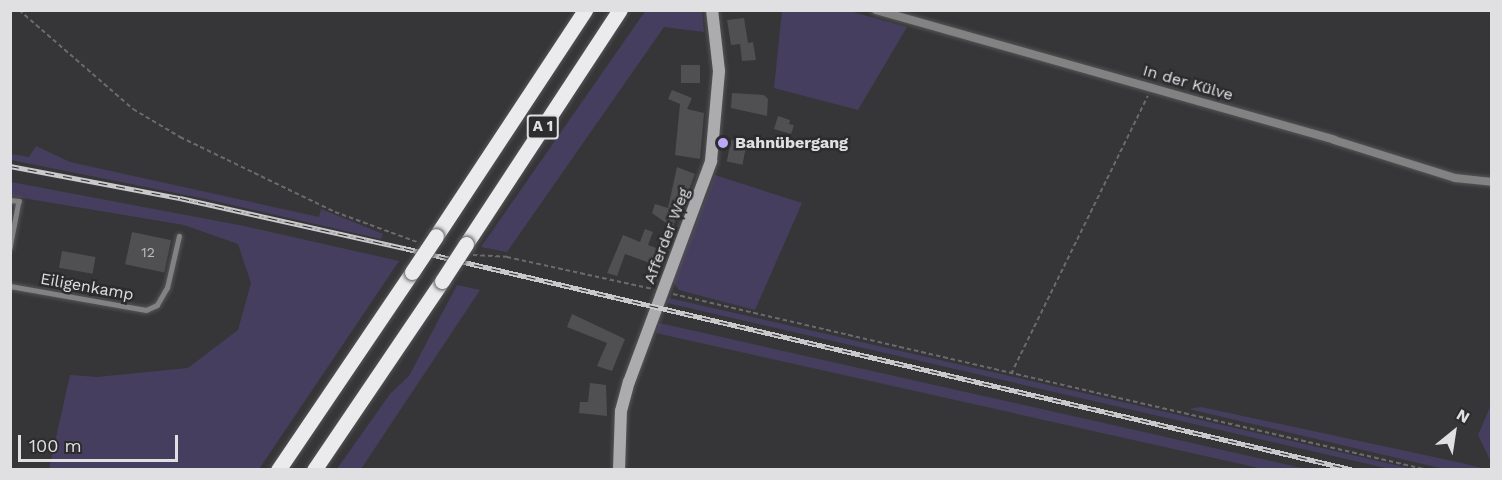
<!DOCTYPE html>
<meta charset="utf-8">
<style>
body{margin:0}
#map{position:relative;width:1502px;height:480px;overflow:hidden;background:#363638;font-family:"Work Sans",sans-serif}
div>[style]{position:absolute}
.green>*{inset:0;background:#463e5e}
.building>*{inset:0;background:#505052;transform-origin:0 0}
.path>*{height:2px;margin-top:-1px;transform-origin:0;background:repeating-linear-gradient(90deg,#6b6b6d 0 4.5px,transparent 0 7.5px)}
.roads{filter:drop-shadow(0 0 2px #555557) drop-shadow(0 0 2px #555557)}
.lane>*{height:4.5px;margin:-2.25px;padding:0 2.25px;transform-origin:2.25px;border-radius:2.25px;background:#828283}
.street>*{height:8px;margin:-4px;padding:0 4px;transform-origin:4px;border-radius:4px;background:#828283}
.secondary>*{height:12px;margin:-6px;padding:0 6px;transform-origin:6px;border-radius:6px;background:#acacae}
.highway>*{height:15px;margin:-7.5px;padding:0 7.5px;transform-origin:7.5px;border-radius:7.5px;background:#ebeaed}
.rail>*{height:5px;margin-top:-2.5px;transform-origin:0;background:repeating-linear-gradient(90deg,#2c2c2e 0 9px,#cacacc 0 18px);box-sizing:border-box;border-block:2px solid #cacacc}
.bridges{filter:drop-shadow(0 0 2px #555557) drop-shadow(0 0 2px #555557)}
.highway-bridge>*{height:15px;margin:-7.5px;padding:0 7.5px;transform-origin:7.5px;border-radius:7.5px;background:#ebeaed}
.dots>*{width:16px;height:16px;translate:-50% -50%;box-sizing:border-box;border:3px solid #2c2c2e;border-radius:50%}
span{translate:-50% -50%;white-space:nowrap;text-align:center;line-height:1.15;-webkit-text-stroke:5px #2c2c2e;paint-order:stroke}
.number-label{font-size:14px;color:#bcbcbe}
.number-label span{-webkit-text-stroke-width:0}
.shield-label span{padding:2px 4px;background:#2c2c2e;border:2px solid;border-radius:4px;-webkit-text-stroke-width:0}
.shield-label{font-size:15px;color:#e0e0e2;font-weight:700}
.street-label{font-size:16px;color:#e0e0e2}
.poi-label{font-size:16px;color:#e0e0e2;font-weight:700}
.left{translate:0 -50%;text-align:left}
.frame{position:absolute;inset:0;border:12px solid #e0e0e2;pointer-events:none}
.north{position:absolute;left:1424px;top:402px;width:60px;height:60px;-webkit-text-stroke:4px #2c2c2e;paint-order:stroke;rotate:30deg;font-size:16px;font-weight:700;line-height:24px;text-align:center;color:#e0e0e2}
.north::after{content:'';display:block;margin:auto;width:21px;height:27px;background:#e0e0e2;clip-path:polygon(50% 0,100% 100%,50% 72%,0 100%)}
.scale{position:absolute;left:18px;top:435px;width:160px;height:27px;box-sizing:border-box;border:3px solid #e0e0e2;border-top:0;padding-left:8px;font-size:18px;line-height:21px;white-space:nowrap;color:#e0e0e2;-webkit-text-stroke:4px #2c2c2e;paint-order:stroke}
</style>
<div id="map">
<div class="green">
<i style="clip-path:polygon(646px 10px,702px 11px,704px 32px,664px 27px,507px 252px,481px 247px)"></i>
<i style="clip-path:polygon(782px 11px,849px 11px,907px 27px,858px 110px,774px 88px)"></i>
<i style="clip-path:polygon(36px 146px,70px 162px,319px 217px,321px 209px,383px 234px,381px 239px,206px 199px,11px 160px,11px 154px,29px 157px)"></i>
<i style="clip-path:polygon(715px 175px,802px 203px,755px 310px,679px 290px,673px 282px)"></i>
<i style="clip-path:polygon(11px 182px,244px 226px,399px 261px,259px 469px,49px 469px,70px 375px,97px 377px,188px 368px,238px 330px,251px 283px,238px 244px,184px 225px,11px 196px)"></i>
<i style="clip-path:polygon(457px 285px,480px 290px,361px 469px,337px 469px,390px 394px,409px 376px)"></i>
<i style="clip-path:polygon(669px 298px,1066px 389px,1413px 469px,1390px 469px,667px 303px)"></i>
<i style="clip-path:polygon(659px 323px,1135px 430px,1306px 469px,1263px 469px,656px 333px)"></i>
<i style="clip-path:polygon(1491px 405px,1491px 462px,1478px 435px)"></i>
<i style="clip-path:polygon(1201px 407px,1457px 462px,1486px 469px,1444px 469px,1189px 409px)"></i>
</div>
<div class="building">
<i style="clip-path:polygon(744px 18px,748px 43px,753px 42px,756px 60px,742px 61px,740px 44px,731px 45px,727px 20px)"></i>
<i style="left:681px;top:65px;width:19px;height:18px"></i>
<i style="clip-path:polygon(672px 90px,692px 98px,687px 109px,704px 113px,700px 159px,675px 155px,680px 104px,668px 99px)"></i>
<i style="clip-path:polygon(732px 93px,764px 95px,768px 99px,767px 116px,731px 108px)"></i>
<i style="clip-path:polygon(778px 116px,790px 120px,789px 124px,794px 125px,791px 134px,774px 129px)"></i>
<i style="left:731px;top:140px;width:16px;height:22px;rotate:11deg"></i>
<i style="clip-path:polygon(677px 167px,695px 174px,687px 195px,682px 193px,673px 228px,652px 213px,655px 204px,668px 208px)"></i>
<i style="clip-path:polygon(645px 229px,653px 232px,648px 245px,664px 251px,658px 266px,625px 254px,617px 276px,607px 273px,623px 235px,640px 242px)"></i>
<i style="left:132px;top:232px;width:40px;height:33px;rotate:12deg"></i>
<i style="left:62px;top:251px;width:34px;height:17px;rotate:10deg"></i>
<i style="clip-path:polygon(572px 314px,625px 339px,612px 371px,597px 366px,607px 343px,567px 327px)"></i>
<i style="clip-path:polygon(590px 383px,606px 385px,607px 416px,579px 413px,580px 402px,588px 402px)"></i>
</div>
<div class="path">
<i style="left:19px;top:10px;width:151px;rotate:41deg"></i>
<i style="left:133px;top:109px;width:55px;rotate:30.8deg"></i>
<i style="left:180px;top:137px;width:172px;rotate:25.8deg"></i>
<i style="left:335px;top:212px;width:87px;rotate:20.1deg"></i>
<i style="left:473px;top:255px;width:34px;rotate:3deg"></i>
<i style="left:507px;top:257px;width:148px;rotate:12.4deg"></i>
<i style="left:673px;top:294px;width:775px;rotate:13.12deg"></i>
<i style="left:1011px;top:374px;width:310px;rotate:-63.8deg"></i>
</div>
<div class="roads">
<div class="lane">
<i style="left:10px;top:200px;width:9px;rotate:6deg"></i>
<i style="left:19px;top:201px;width:48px;rotate:100.8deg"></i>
<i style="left:10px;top:286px;width:138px;rotate:10deg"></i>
<i style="left:146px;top:310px;width:12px;rotate:-24deg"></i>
<i style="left:157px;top:305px;width:20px;rotate:-60deg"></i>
<i style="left:167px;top:288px;width:53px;rotate:-77deg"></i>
</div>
<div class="street">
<i style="left:876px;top:10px;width:476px;rotate:15.8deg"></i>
<i style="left:1334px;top:140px;width:127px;rotate:17.4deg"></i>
<i style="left:1455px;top:178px;width:37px;rotate:6deg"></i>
</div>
<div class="secondary">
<i style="left:619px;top:470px;width:59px;rotate:-88.1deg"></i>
<i style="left:621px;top:411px;width:30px;rotate:-75deg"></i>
<i style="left:629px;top:382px;width:236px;rotate:-69.6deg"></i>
<i style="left:711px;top:161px;width:90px;rotate:-84.9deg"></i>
<i style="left:719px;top:71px;width:61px;rotate:-96.5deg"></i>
</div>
<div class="highway">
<i style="left:436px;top:236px;width:271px;rotate:-56.6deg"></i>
<i style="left:466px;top:244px;width:280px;rotate:-56.7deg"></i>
<i style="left:278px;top:470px;width:239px;rotate:-55.9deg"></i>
<i style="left:314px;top:470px;width:228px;rotate:-55.9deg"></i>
</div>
</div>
<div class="rail">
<i style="left:10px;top:166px;width:173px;rotate:10.7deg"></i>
<i style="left:180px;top:198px;width:230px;rotate:12.6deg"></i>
<i style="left:404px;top:248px;width:976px;rotate:13.15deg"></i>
</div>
<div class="bridges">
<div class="highway-bridge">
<i style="left:412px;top:272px;width:43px;rotate:-56.3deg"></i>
<i style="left:442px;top:281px;width:44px;rotate:-57deg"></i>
</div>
</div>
<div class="dots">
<i style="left:723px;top:143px;background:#bca9f5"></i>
</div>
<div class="number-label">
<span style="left:148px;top:252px">12</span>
</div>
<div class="shield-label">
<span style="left:543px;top:127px">A 1</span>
</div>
<div class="street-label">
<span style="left:1188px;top:83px;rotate:16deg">In der Külve</span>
<span style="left:667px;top:236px;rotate:-69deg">Afferder Weg</span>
<span style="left:87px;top:287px;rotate:10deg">Eiligenkamp</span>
</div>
<div class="poi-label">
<span class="left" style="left:735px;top:143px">Bahnübergang</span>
</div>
<div class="frame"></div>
<div class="north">N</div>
<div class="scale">100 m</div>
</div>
